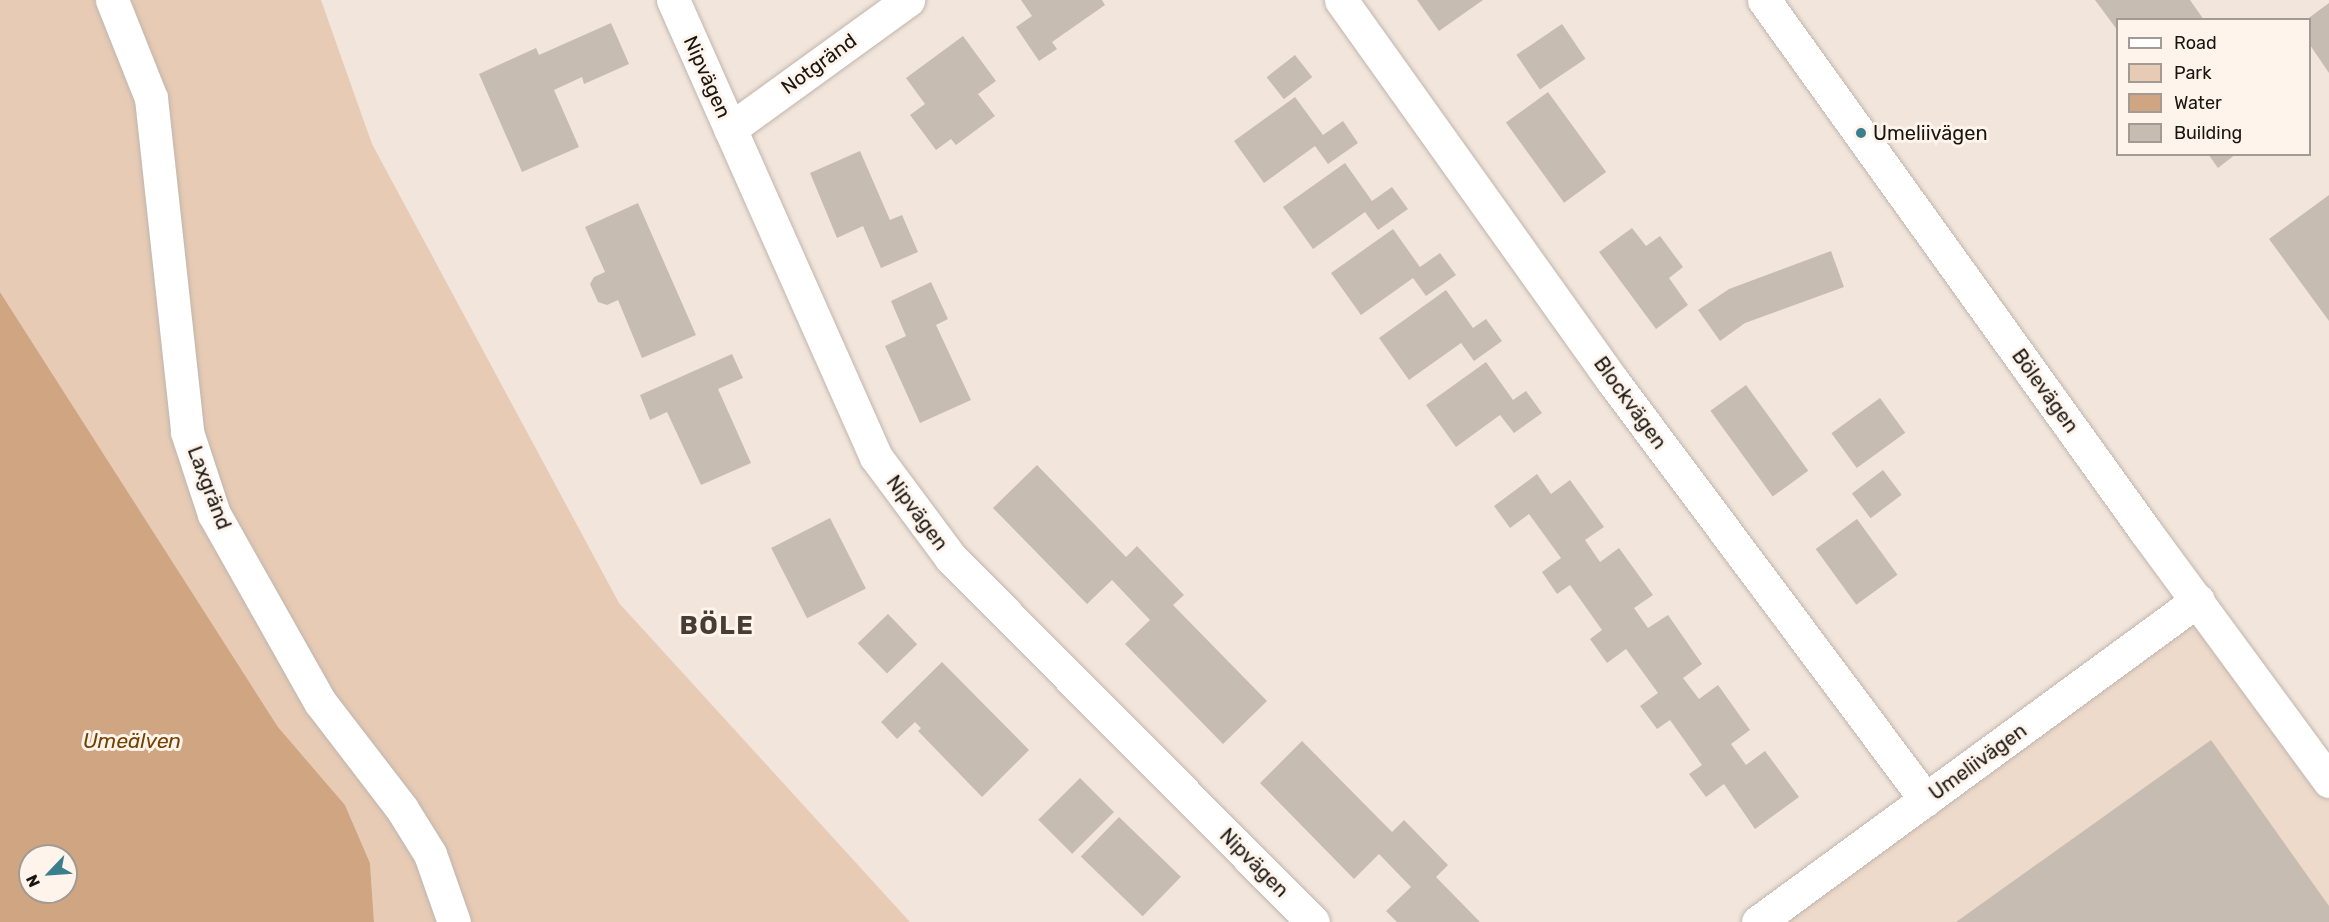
<!DOCTYPE html>
<meta charset="utf-8">
<style>
body{margin:0}
#map{position:relative;width:2329px;height:922px;overflow:hidden;background:#f2e6dc;font-family:Rubik,sans-serif}
div>[style]{position:absolute}
.built>*{inset:0;background:#eddacb}
.green>*{inset:0;background:#e7cbb5}
.water>*{inset:0;background:#d0a582}
.building>*{inset:0;background:#c7bcb2;transform-origin:0 0}
.roads{filter:drop-shadow(0 0 2px #c1b5ac) drop-shadow(0 0 2px #c1b5ac)}
.minor>*{height:33px;margin:-16.5px;padding:0 16.5px;transform-origin:16.5px;border-radius:16.5px;background:#fff}
.dots>*{width:16px;height:16px;translate:-50% -50%;box-sizing:border-box;border:3px solid #fef4ec;border-radius:50%}
span{translate:-50% -50%;white-space:nowrap;text-align:center;line-height:1.15;-webkit-text-stroke:6px #fef4ec;paint-order:stroke}
.street-label{font-size:20px;color:#191511}
.poi-label{font-size:20px;color:#191511}
.left{translate:0 -50%;text-align:left}
.water-label{font-size:21px;color:#754000;font-style:italic}
.district-label{font-size:26px;color:#473d35;font-weight:700;letter-spacing:1.5px}
.legend{position:absolute;left:2116px;top:18px;width:195px;height:138px;box-sizing:border-box;background:#fef4ec;border:2px solid #a29b94;margin:0;padding:8px 10px;list-style:none;font-size:18px;color:#191511}
.legend li{display:flex;align-items:center;gap:12px;height:30px}
.legend b{width:30px;border:2px solid #a29b94}
.north{position:absolute;left:18px;top:844px;width:60px;height:60px;box-sizing:border-box;background:#fef4ec;border:2px solid #a29b94;border-radius:50%;rotate:245deg;font-size:16px;font-weight:700;line-height:24px;text-align:center;color:#191511}
.north::after{content:'';display:block;margin:auto;width:21px;height:27px;background:#397f8c;clip-path:polygon(50% 0,100% 100%,50% 72%,0 100%)}
</style>
<div id="map">
<div class="built">
<i style="clip-path:polygon(2198px 600px,2329px 781px,2329px 922px,1758px 922px)"></i>
</div>
<div class="green">
<i style="clip-path:polygon(0 0,321px 0,372px 144px,619px 603px,910px 922px,374px 922px,370px 863px,345px 805px,278px 727px,0 292px)"></i>
</div>
<div class="water">
<i style="clip-path:polygon(evenodd,0 292px,278px 727px,345px 805px,370px 863px,374px 922px,0 922px,0 292px,30px 856px,66px 856px,66px 892px,30px 892px,30px 856px)"></i>
</div>
<div class="building">
<i style="clip-path:polygon(1021px 0,1102px 0,1105px 5px,1052px 42px,1057px 49px,1039px 61px,1016px 27px,1032px 16px)"></i>
<i style="clip-path:polygon(1417px 0,1483px 0,1439px 31px)"></i>
<i style="clip-path:polygon(2095px 0,2190px 0,2204px 20px,2118px 20px,2118px 31px)"></i>
<i style="clip-path:polygon(2329px 3px,2329px 73px,2310px 45px,2310px 20px,2306px 20px)"></i>
<i style="clip-path:polygon(611px 23px,629px 64px,584px 84px,582px 77px,554px 90px,579px 147px,522px 172px,479px 74px,536px 48px,539px 55px)"></i>
<i style="left:1562px;top:24px;width:42px;height:55px;rotate:56deg"></i>
<i style="clip-path:polygon(963px 36px,996px 81px,978px 94px,995px 116px,956px 145px,951px 139px,936px 150px,910px 115px,925px 104px,906px 78px)"></i>
<i style="left:1295px;top:55px;width:28px;height:36px;rotate:52deg"></i>
<i style="left:1548px;top:92px;width:99px;height:52px;rotate:54deg"></i>
<i style="clip-path:polygon(1295px 97px,1323px 135px,1343px 121px,1358px 143px,1328px 164px,1315px 146px,1264px 183px,1234px 141px)"></i>
<i style="clip-path:polygon(860px 151px,890px 220px,902px 215px,918px 252px,881px 268px,863px 226px,837px 238px,810px 173px)"></i>
<i style="clip-path:polygon(2208px 154px,2236px 154px,2218px 168px)"></i>
<i style="clip-path:polygon(1345px 163px,1372px 201px,1392px 187px,1408px 209px,1378px 230px,1365px 212px,1313px 249px,1283px 207px)"></i>
<i style="clip-path:polygon(2329px 195px,2329px 321px,2269px 239px)"></i>
<i style="clip-path:polygon(638px 203px,696px 335px,642px 358px,618px 300px,607px 305px,598px 302px,590px 284px,594px 277px,605px 272px,585px 227px)"></i>
<i style="clip-path:polygon(1632px 228px,1646px 246px,1660px 236px,1683px 267px,1669px 278px,1688px 305px,1656px 329px,1599px 252px)"></i>
<i style="clip-path:polygon(1393px 229px,1420px 267px,1440px 253px,1456px 275px,1426px 296px,1413px 278px,1361px 315px,1331px 273px)"></i>
<i style="clip-path:polygon(1831px 251px,1844px 287px,1745px 323px,1720px 341px,1698px 310px,1729px 289px)"></i>
<i style="clip-path:polygon(931px 282px,948px 319px,936px 325px,971px 400px,920px 423px,885px 346px,906px 336px,891px 301px)"></i>
<i style="clip-path:polygon(1446px 290px,1473px 328px,1486px 319px,1502px 341px,1474px 361px,1461px 343px,1409px 380px,1379px 338px)"></i>
<i style="clip-path:polygon(732px 354px,743px 378px,718px 389px,751px 463px,701px 485px,667px 412px,650px 420px,640px 395px)"></i>
<i style="clip-path:polygon(1486px 362px,1513px 400px,1526px 391px,1542px 413px,1514px 433px,1500px 415px,1456px 447px,1426px 405px)"></i>
<i style="left:1746px;top:385px;width:106px;height:44px;rotate:54deg"></i>
<i style="left:1880px;top:398px;width:43px;height:60px;rotate:54deg"></i>
<i style="clip-path:polygon(1037px 465px,1126px 557px,1137px 546px,1184px 595px,1173px 605px,1267px 701px,1223px 744px,1125px 644px,1150px 620px,1112px 580px,1087px 604px,993px 508px)"></i>
<i style="left:1883px;top:470px;width:31px;height:39px;rotate:53deg"></i>
<i style="clip-path:polygon(1537px 474px,1551px 494px,1570px 480px,1604px 527px,1585px 540px,1600px 562px,1619px 548px,1653px 595px,1634px 608px,1648px 628px,1668px 615px,1702px 664px,1683px 678px,1699px 699px,1718px 685px,1750px 730px,1731px 744px,1746px 765px,1765px 751px,1799px 797px,1755px 829px,1724px 784px,1706px 797px,1689px 774px,1702px 765px,1670px 720px,1657px 729px,1640px 706px,1658px 693px,1626px 649px,1607px 663px,1590px 639px,1602px 630px,1570px 585px,1557px 594px,1542px 572px,1561px 558px,1529px 514px,1510px 528px,1494px 506px)"></i>
<i style="left:830px;top:518px;width:79px;height:66px;rotate:63deg"></i>
<i style="left:1857px;top:519px;width:69px;height:51px;rotate:54deg"></i>
<i style="left:888px;top:614px;width:42px;height:42px;rotate:46deg"></i>
<i style="clip-path:polygon(942px 662px,1029px 750px,982px 797px,918px 731px,921px 728px,915px 722px,897px 739px,881px 722px)"></i>
<i style="clip-path:polygon(2211px 740px,2329px 906px,2329px 922px,1956px 922px)"></i>
<i style="clip-path:polygon(1302px 741px,1392px 832px,1404px 820px,1448px 865px,1436px 877px,1480px 922px,1397px 922px,1386px 911px,1411px 887px,1379px 854px,1354px 879px,1260px 783px)"></i>
<i style="left:1080px;top:778px;width:48px;height:59px;rotate:45deg"></i>
<i style="left:1119px;top:817px;width:86px;height:55px;rotate:44deg"></i>
</div>
<div class="roads">
<div class="minor">
<i style="left:112px;top:0;width:105px;rotate:68.3deg"></i>
<i style="left:151px;top:98px;width:336px;rotate:83.8deg"></i>
<i style="left:187px;top:432px;width:86px;rotate:71.8deg"></i>
<i style="left:214px;top:514px;width:216px;rotate:60.6deg"></i>
<i style="left:320px;top:702px;width:135px;rotate:52.5deg"></i>
<i style="left:402px;top:809px;width:53px;rotate:58.1deg"></i>
<i style="left:430px;top:854px;width:72px;rotate:70.6deg"></i>
<i style="left:673px;top:0;width:500px;rotate:66.05deg"></i>
<i style="left:876px;top:457px;width:126px;rotate:53.4deg"></i>
<i style="left:951px;top:558px;width:513px;rotate:45.16deg"></i>
<i style="left:1341px;top:0;width:467px;rotate:54.5deg"></i>
<i style="left:1612px;top:380px;width:524px;rotate:53.22deg"></i>
<i style="left:1764px;top:0;width:655px;rotate:54.32deg"></i>
<i style="left:2146px;top:532px;width:309px;rotate:53.7deg"></i>
<i style="left:730px;top:129px;width:220px;rotate:-35.9deg"></i>
<i style="left:1758px;top:922px;width:545px;rotate:-36.2deg"></i>
</div>
</div>
<div class="dots">
<i style="left:1861px;top:133px;background:#397f8c"></i>
</div>
<div class="street-label">
<span style="left:819px;top:64px;rotate:-36deg">Notgränd</span>
<span style="left:707px;top:77px;rotate:66deg">Nipvägen</span>
<span style="left:2045px;top:391px;rotate:54deg">Bölevägen</span>
<span style="left:1630px;top:403px;rotate:54deg">Blockvägen</span>
<span style="left:209px;top:488px;rotate:69deg">Laxgränd</span>
<span style="left:917px;top:513px;rotate:53deg">Nipvägen</span>
<span style="left:1978px;top:762px;rotate:-36deg">Umeliivägen</span>
<span style="left:1254px;top:863px;rotate:45deg">Nipvägen</span>
</div>
<div class="poi-label">
<span class="left" style="left:1873px;top:133px">Umeliivägen</span>
</div>
<div class="water-label">
<span style="left:132px;top:741px">Umeälven</span>
</div>
<div class="district-label">
<span style="left:717px;top:626px">BÖLE</span>
</div>
<ul class="legend">
<li><b style="height:8px;background:#fff"></b>Road</li>
<li><b style="height:16px;background:#e7cbb5"></b>Park</li>
<li><b style="height:16px;background:#d0a582"></b>Water</li>
<li><b style="height:16px;background:#c7bcb2"></b>Building</li>
</ul>
<div class="north">N</div>
</div>
